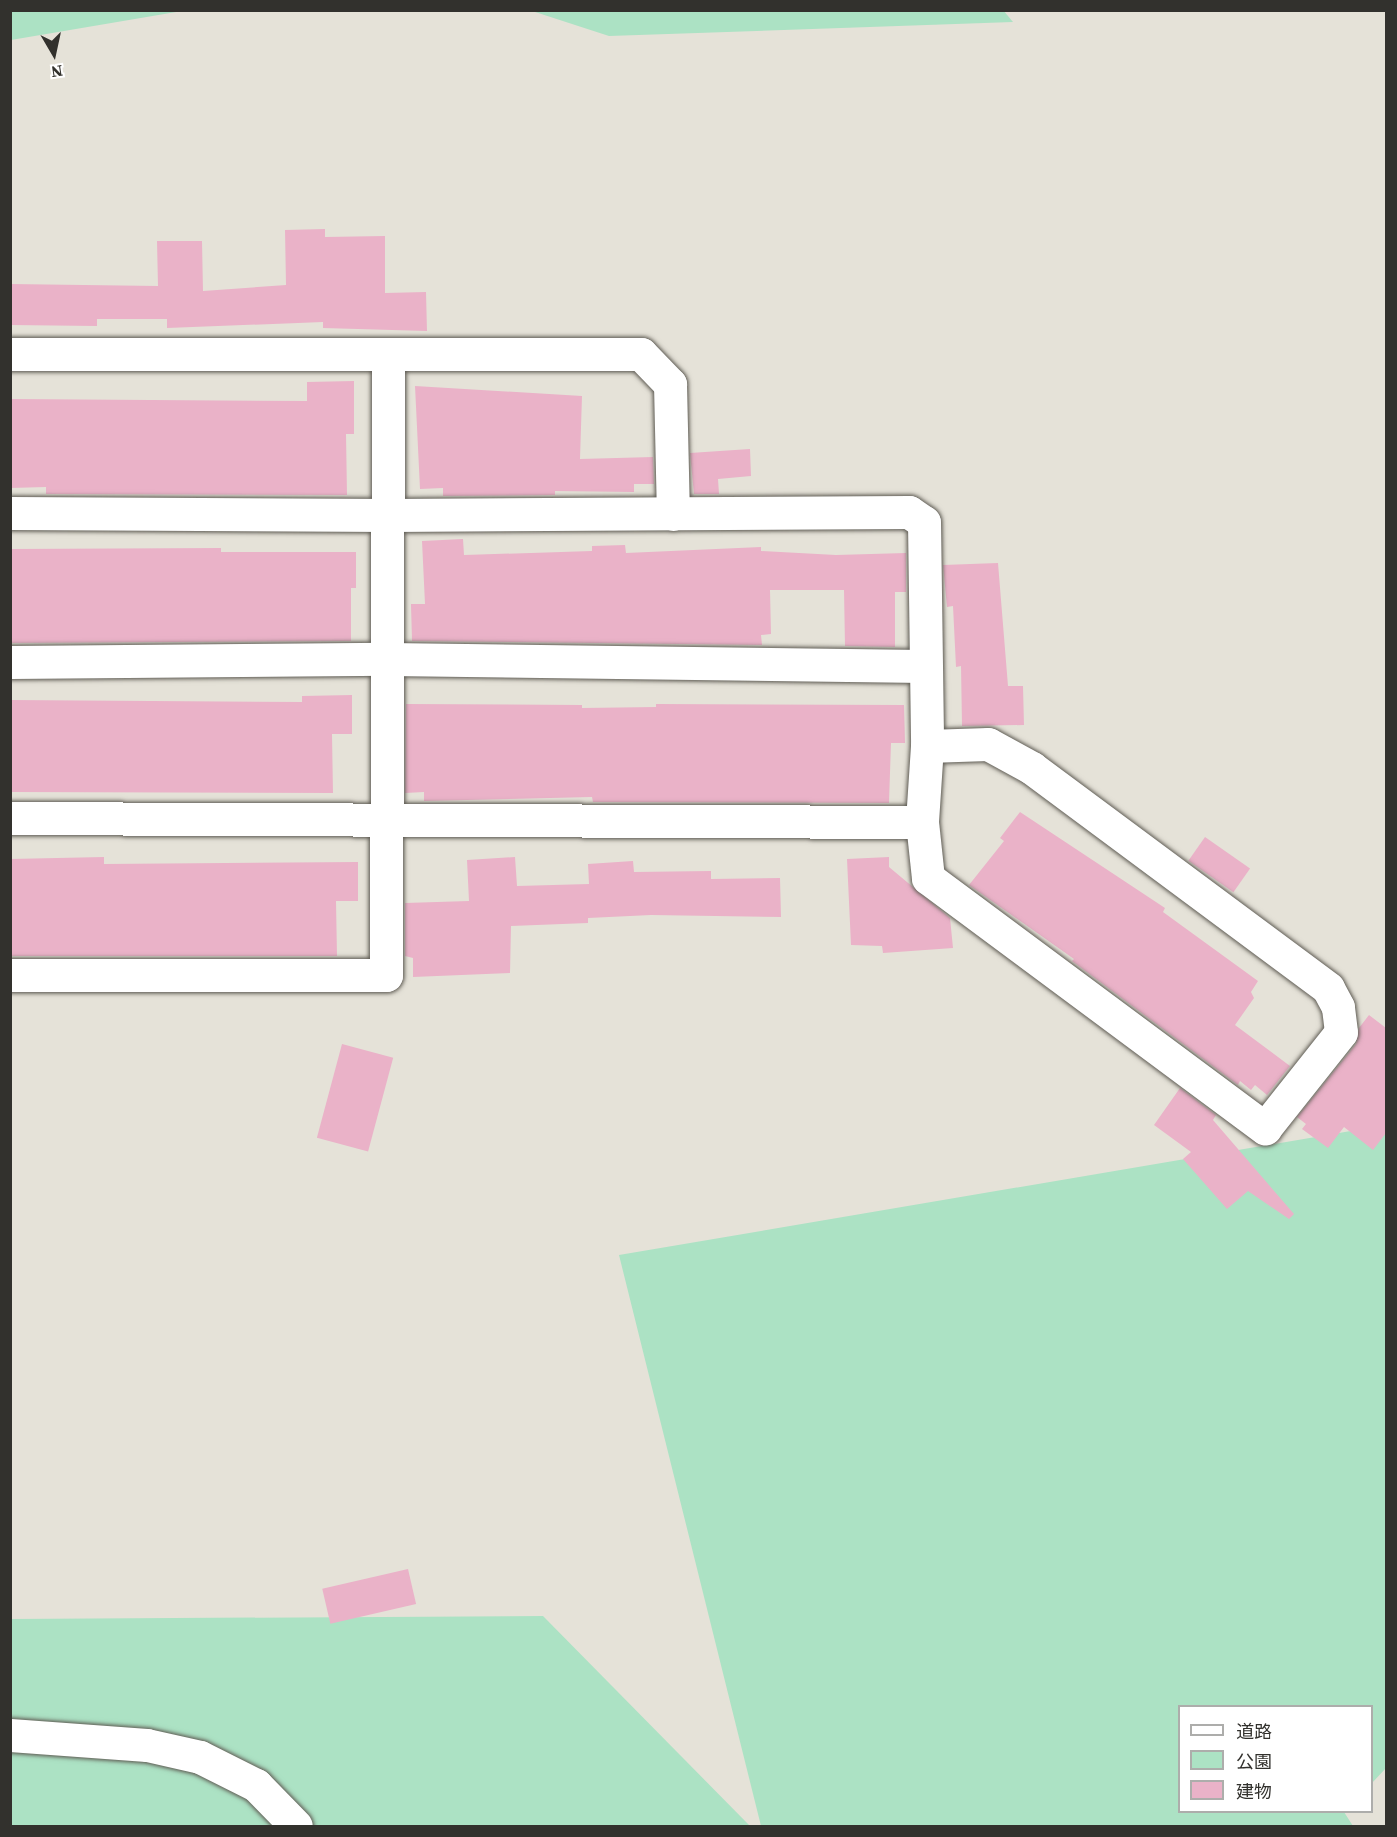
<!DOCTYPE html>
<meta charset="utf-8">
<style>
body{margin:0}
#map{position:relative;width:1397px;height:1837px;overflow:hidden;background:#e5e2d8;font-family:"Source Serif 4","Noto Sans JP",serif}
div>[style]{position:absolute}
.green>*{inset:0;background:#ace2c4}
.building>*{inset:0;background:#eab2c8;transform-origin:0 0}
.roads{filter:drop-shadow(0 0 2px #5f5c54) drop-shadow(0 0 2px #5f5c54)}
.minor>*{height:33px;margin:-16.5px;padding:0 16.5px;transform-origin:16.5px;border-radius:16.5px;background:#fff}
span{translate:-50% -50%;white-space:nowrap;text-align:center;line-height:1.15;-webkit-text-stroke:6px #fff;paint-order:stroke}
.frame{position:absolute;inset:0;border:12px solid #32312d;pointer-events:none}
.legend{position:absolute;left:1178px;top:1705px;width:195px;height:108px;box-sizing:border-box;background:#fff;border:2px solid #adadab;margin:0;padding:8px 10px;list-style:none;font-size:18px;color:#32312d}
.legend li{display:flex;align-items:center;gap:12px;height:30px}
.legend b{width:30px;border:2px solid #adadab}
.north{position:absolute;left:24px;top:24px;width:60px;height:60px;-webkit-text-stroke:4px #fff;paint-order:stroke;rotate:171deg;font-size:16px;font-weight:700;line-height:24px;text-align:center;color:#32312d}
.north::after{content:'';display:block;margin:auto;width:21px;height:27px;background:#32312d;clip-path:polygon(50% 0,100% 100%,50% 72%,0 100%)}
</style>
<div id="map">
<div class="green">
<i style="clip-path:polygon(11px 10px,182px 10px,182px 11px,11px 40px)"></i>
<i style="clip-path:polygon(1003px 10px,1013px 22px,609px 36px,532px 11px)"></i>
<i style="clip-path:polygon(1386px 1125px,1386px 1768px,1372px 1783px,1372px 1706px,1180px 1706px,1180px 1812px,1344px 1812px,1353px 1826px,761px 1826px,619px 1255px)"></i>
<i style="clip-path:polygon(543px 1616px,750px 1826px,11px 1826px,10px 1619px)"></i>
</div>
<div class="building">
<i style="clip-path:polygon(325px 229px,325px 237px,385px 236px,385px 293px,426px 292px,427px 331px,323px 328px,323px 322px,167px 328px,167px 319px,97px 319px,97px 326px,10px 325px,10px 284px,158px 286px,157px 241px,202px 241px,203px 291px,286px 285px,285px 230px)"></i>
<i style="clip-path:polygon(354px 381px,354px 434px,346px 434px,347px 495px,46px 494px,46px 487px,10px 488px,10px 399px,307px 401px,307px 382px)"></i>
<i style="clip-path:polygon(415px 386px,582px 396px,580px 459px,653px 457px,654px 484px,634px 484px,634px 492px,555px 491px,555px 495px,443px 496px,443px 488px,420px 489px)"></i>
<i style="clip-path:polygon(750px 449px,751px 476px,718px 479px,719px 494px,694px 494px,690px 453px)"></i>
<i style="clip-path:polygon(463px 539px,464px 555px,592px 551px,592px 546px,625px 545px,626px 553px,761px 547px,761px 551px,836px 555px,906px 553px,906px 592px,895px 592px,895px 647px,845px 646px,844px 590px,770px 590px,771px 634px,761px 635px,762px 645px,412px 641px,411px 604px,425px 604px,422px 541px)"></i>
<i style="clip-path:polygon(221px 548px,221px 552px,356px 552px,356px 588px,351px 588px,351px 641px,10px 643px,10px 549px)"></i>
<i style="clip-path:polygon(998px 563px,1008px 686px,1023px 686px,1024px 725px,962px 726px,961px 666px,956px 667px,953px 606px,947px 607px,943px 565px)"></i>
<i style="clip-path:polygon(352px 695px,352px 734px,332px 734px,333px 793px,10px 792px,10px 700px,302px 702px,302px 696px)"></i>
<i style="clip-path:polygon(406px 704px,582px 705px,582px 708px,656px 707px,656px 704px,904px 705px,905px 743px,891px 743px,889px 803px,593px 802px,592px 797px,424px 801px,424px 792px,405px 793px)"></i>
<i style="clip-path:polygon(1020px 812px,1165px 908px,1163px 912px,1258px 981px,1251px 992px,1254px 998px,1235px 1025px,1290px 1066px,1267px 1095px,1255px 1085px,1251px 1090px,1240px 1081px,1238px 1085px,1072px 961px,1074px 959px,969px 885px,1004px 841px,1000px 838px)"></i>
<i style="left:1205px;top:837px;width:55px;height:29px;rotate:35deg"></i>
<i style="clip-path:polygon(104px 857px,104px 864px,358px 862px,358px 901px,336px 901px,337px 956px,10px 956px,10px 859px)"></i>
<i style="clip-path:polygon(515px 857px,517px 886px,589px 884px,588px 864px,633px 861px,634px 872px,711px 871px,711px 879px,780px 878px,781px 917px,651px 915px,588px 918px,588px 923px,511px 926px,510px 973px,413px 977px,413px 958px,405px 956px,405px 903px,469px 901px,467px 860px)"></i>
<i style="clip-path:polygon(889px 857px,889px 867px,950px 918px,953px 948px,883px 953px,882px 946px,851px 945px,847px 859px)"></i>
<i style="clip-path:polygon(1369px 1015px,1386px 1028px,1386px 1133px,1373px 1150px,1344px 1127px,1328px 1148px,1302px 1129px,1306px 1124px,1297px 1117px,1356px 1044px,1359px 1028px)"></i>
<i style="left:342px;top:1044px;width:53px;height:97px;rotate:15deg"></i>
<i style="clip-path:polygon(1180px 1088px,1216px 1115px,1213px 1120px,1294px 1214px,1289px 1219px,1248px 1191px,1227px 1209px,1183px 1159px,1191px 1152px,1154px 1125px)"></i>
<i style="left:408px;top:1569px;width:36px;height:88px;rotate:77deg"></i>
</div>
<div class="roads">
<div class="minor">
<i style="left:10px;top:354px;width:631px"></i>
<i style="left:641px;top:354px;width:42px;rotate:46deg"></i>
<i style="left:670px;top:384px;width:130px;rotate:88.7deg"></i>
<i style="left:10px;top:513px;width:380px;rotate:0.3deg"></i>
<i style="left:390px;top:515px;width:519px;rotate:-0.33deg"></i>
<i style="left:909px;top:512px;width:18px;rotate:34deg"></i>
<i style="left:924px;top:522px;width:224px;rotate:89.2deg"></i>
<i style="left:927px;top:746px;width:76px;rotate:93.8deg"></i>
<i style="left:922px;top:822px;width:912px;rotate:-179.75deg"></i>
<i style="left:10px;top:662px;width:378px;rotate:-0.5deg"></i>
<i style="left:388px;top:659px;width:536px;rotate:0.75deg"></i>
<i style="left:922px;top:822px;width:56px;rotate:83.9deg"></i>
<i style="left:928px;top:878px;width:420px;rotate:36.6deg"></i>
<i style="left:1265px;top:1128px;width:122px;rotate:-51.6deg"></i>
<i style="left:1341px;top:1032px;width:25px;rotate:-97deg"></i>
<i style="left:1338px;top:1007px;width:21px;rotate:-118deg"></i>
<i style="left:1328px;top:988px;width:369px;rotate:-143.4deg"></i>
<i style="left:1032px;top:768px;width:50px;rotate:-151.4deg"></i>
<i style="left:988px;top:744px;width:61px;rotate:178.1deg"></i>
<i style="left:10px;top:975px;width:376px"></i>
<i style="left:386px;top:975px;width:618px;rotate:-89.81deg"></i>
<i style="left:10px;top:1735px;width:137px;rotate:4.2deg"></i>
<i style="left:147px;top:1745px;width:54px;rotate:12.8deg"></i>
<i style="left:200px;top:1757px;width:63px;rotate:26.6deg"></i>
<i style="left:256px;top:1785px;width:57px;rotate:45.7deg"></i>
</div>
</div>
<div class="frame"></div>
<ul class="legend">
<li><b style="height:8px;background:#fff"></b>道路</li>
<li><b style="height:16px;background:#ace2c4"></b>公園</li>
<li><b style="height:16px;background:#eab2c8"></b>建物</li>
</ul>
<div class="north">N</div>
</div>
